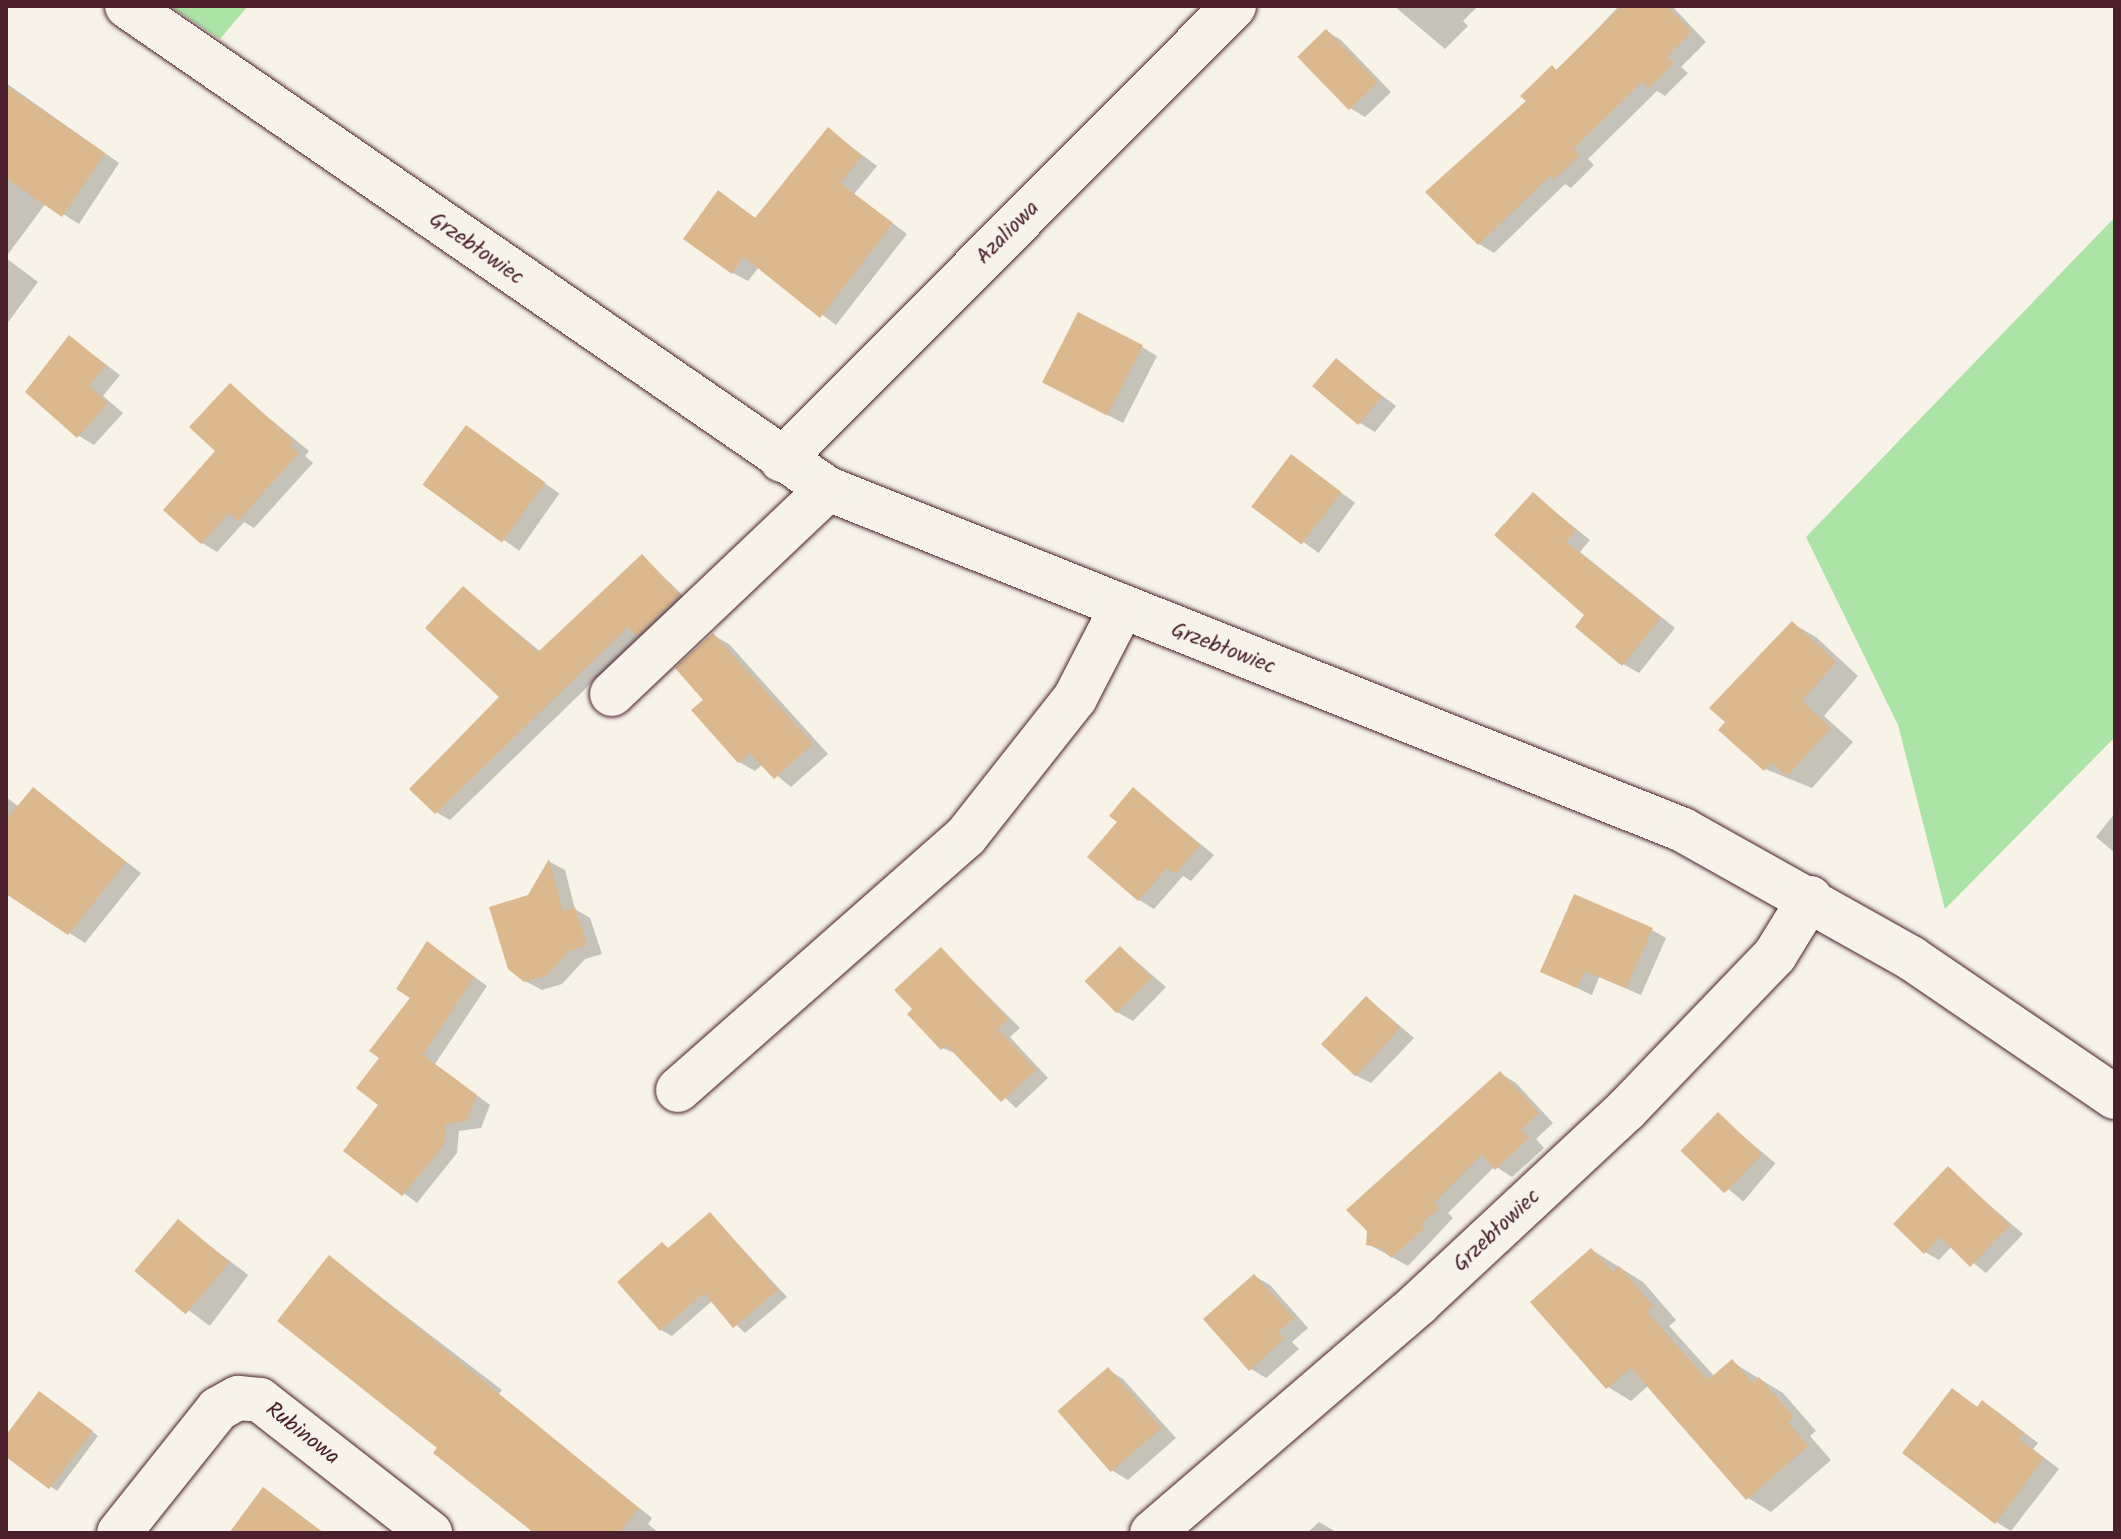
<!DOCTYPE html>
<meta charset="utf-8">
<style>
body{margin:0}
#map{position:relative;width:2121px;height:1539px;overflow:hidden;background:#f7f3e8;font-family:Kalam,sans-serif}
div>[style]{position:absolute}
.green>*{inset:0;background:#ace3a7}
.shadow>*{inset:0;background:#0003;transform-origin:0 0}
.building>*{inset:0;background:#dcb88e;transform-origin:0 0}
.roads{filter:drop-shadow(0 0 2px #4a1f2b) drop-shadow(0 0 2px #4a1f2b)}
.minor>*{height:44px;margin:-22px;padding:0 22px;transform-origin:22px;border-radius:22px;background:#f7f3e8}
span{translate:-50% -50%;white-space:nowrap;text-align:center;line-height:1.15;-webkit-text-stroke:7px #f7f3e8;paint-order:stroke}
.street-label{font-size:22px;color:#4a1f2b}
.frame{position:absolute;inset:0;border:8px solid #4a1f2b;pointer-events:none}
</style>
<div id="map">
<div class="green">
<i style="clip-path:polygon(170px 6px,248px 6px,220px 39px)"></i>
<i style="clip-path:polygon(2115px 217px,2115px 737px,1945px 909px,1898px 725px,1806px 537px)"></i>
</div>
<div class="shadow">
<i style="clip-path:polygon(1394px 6px,1478px 6px,1463px 21px,1468px 26px,1445px 49px)"></i>
<i style="clip-path:polygon(1619px 6px,1672px 6px,1706px 42px,1681px 67px,1688px 73px,1665px 96px,1657px 91px,1588px 159px,1594px 165px,1571px 188px,1565px 184px,1494px 253px,1479px 244px,1529px 101px,1552px 67px,1558px 71px)"></i>
<i style="clip-path:polygon(1326px 31px,1341px 40px,1391px 92px,1365px 117px,1350px 108px)"></i>
<i style="clip-path:polygon(6px 83px,119px 163px,79px 224px,46px 203px,6px 257px)"></i>
<i style="clip-path:polygon(829px 130px,877px 166px,854px 194px,907px 234px,836px 325px,759px 267px,748px 281px,733px 273px,719px 193px,757px 219px)"></i>
<i style="clip-path:polygon(6px 258px,38px 282px,6px 325px)"></i>
<i style="clip-path:polygon(70px 338px,120px 375px,103px 396px,123px 413px,94px 445px,79px 436px)"></i>
<i style="clip-path:polygon(1142px 347px,1157px 356px,1123px 423px,1060px 390px)"></i>
<i style="clip-path:polygon(1336px 361px,1396px 406px,1375px 432px,1360px 423px)"></i>
<i style="clip-path:polygon(230px 386px,309px 451px,305px 456px,313px 463px,254px 528px,244px 522px,217px 552px,202px 543px)"></i>
<i style="left:466px;top:428px;width:114px;height:70px;rotate:35deg"></i>
<i style="left:1292px;top:457px;width:78px;height:62px;rotate:36deg"></i>
<i style="clip-path:polygon(1533px 494px,1590px 540px,1580px 552px,1675px 628px,1639px 673px,1623px 664px,1587px 615px)"></i>
<i style="clip-path:polygon(643px 557px,692px 604px,652px 643px,640px 636px,450px 820px,436px 812px,501px 697px,463px 588px,541px 652px)"></i>
<i style="clip-path:polygon(1793px 624px,1816px 637px,1858px 676px,1824px 716px,1853px 742px,1812px 788px,1765px 769px)"></i>
<i style="clip-path:polygon(713px 635px,729px 644px,828px 754px,791px 787px,763px 764px,755px 771px,739px 762px,706px 700px)"></i>
<i style="clip-path:polygon(33px 790px,141px 873px,85px 943px,6px 892px,6px 797px,19px 807px)"></i>
<i style="clip-path:polygon(1134px 790px,1214px 855px,1191px 881px,1183px 876px,1154px 909px,1139px 900px,1120px 822px)"></i>
<i style="clip-path:polygon(2115px 813px,2115px 853px,2096px 837px)"></i>
<i style="clip-path:polygon(550px 862px,565px 870px,575px 909px,590px 918px,602px 954px,585px 959px,562px 984px,542px 990px,525px 981px,529px 896px)"></i>
<i style="clip-path:polygon(1652px 930px,1666px 938px,1641px 995px,1599px 977px,1592px 995px,1542px 972px)"></i>
<i style="clip-path:polygon(428px 943px,487px 986px,435px 1064px,490px 1105px,481px 1128px,459px 1131px,457px 1153px,417px 1203px,346px 1150px,381px 1105px,381px 1058px,412px 997px)"></i>
<i style="clip-path:polygon(1121px 948px,1166px 987px,1133px 1021px,1117px 1012px)"></i>
<i style="clip-path:polygon(941px 949px,1020px 1028px,1010px 1037px,1048px 1078px,1016px 1108px,958px 1054px,942px 1048px,915px 1009px)"></i>
<i style="clip-path:polygon(1367px 998px,1414px 1038px,1371px 1083px,1355px 1075px)"></i>
<i style="clip-path:polygon(1501px 1074px,1516px 1083px,1553px 1123px,1536px 1139px,1544px 1148px,1512px 1177px,1495px 1166px,1448px 1213px,1453px 1218px,1408px 1266px,1368px 1244px)"></i>
<i style="left:1718px;top:1115px;width:75px;height:50px;rotate:40deg"></i>
<i style="clip-path:polygon(1948px 1169px,2023px 1234px,1986px 1273px,1952px 1246px,1939px 1260px,1925px 1252px)"></i>
<i style="clip-path:polygon(710px 1214px,787px 1297px,745px 1333px,712px 1301px,672px 1336px,661px 1330px,663px 1245px,670px 1249px)"></i>
<i style="left:178px;top:1222px;width:88px;height:64px;rotate:37deg"></i>
<i style="clip-path:polygon(1592px 1250px,1643px 1282px,1676px 1320px,1669px 1326px,1715px 1377px,1732px 1362px,1783px 1393px,1816px 1431px,1810px 1436px,1831px 1460px,1771px 1512px,1748px 1498px,1649px 1385px,1631px 1401px,1608px 1387px)"></i>
<i style="clip-path:polygon(330px 1258px,502px 1390px,497px 1396px,652px 1518px,648px 1524px,659px 1533px,538px 1533px,440px 1447px)"></i>
<i style="clip-path:polygon(1254px 1276px,1270px 1285px,1308px 1328px,1292px 1342px,1299px 1349px,1266px 1378px,1251px 1369px)"></i>
<i style="clip-path:polygon(1108px 1370px,1123px 1379px,1176px 1438px,1128px 1480px,1113px 1471px,1061px 1411px)"></i>
<i style="clip-path:polygon(1952px 1390px,1979px 1408px,1983px 1403px,1998px 1412px,2038px 1443px,2033px 1449px,2059px 1469px,2011px 1531px,1996px 1522px)"></i>
<i style="clip-path:polygon(47px 1397px,98px 1436px,57px 1491px,6px 1455px,6px 1438px)"></i>
<i style="clip-path:polygon(1319px 1522px,1338px 1533px,1307px 1533px)"></i>
</div>
<div class="building">
<i style="clip-path:polygon(1621px 6px,1667px 6px,1692px 32px,1667px 57px,1674px 63px,1649px 88px,1642px 82px,1573px 149px,1580px 155px,1554px 180px,1550px 176px,1478px 245px,1425px 192px,1526px 101px,1520px 96px,1552px 65px,1556px 70px)"></i>
<i style="left:1326px;top:29px;width:74px;height:40px;rotate:46deg"></i>
<i style="clip-path:polygon(6px 85px,105px 153px,62px 217px,6px 178px)"></i>
<i style="clip-path:polygon(828px 127px,862px 156px,840px 183px,893px 223px,820px 318px,744px 257px,732px 274px,683px 239px,718px 190px,755px 218px)"></i>
<i style="left:1078px;top:312px;width:73px;height:79px;rotate:27deg"></i>
<i style="clip-path:polygon(69px 335px,106px 365px,89px 386px,108px 403px,77px 438px,25px 392px)"></i>
<i style="left:1336px;top:358px;width:60px;height:37px;rotate:40deg"></i>
<i style="clip-path:polygon(230px 383px,294px 441px,290px 446px,299px 453px,238px 521px,229px 513px,201px 544px,163px 510px,215px 451px,189px 427px)"></i>
<i style="left:466px;top:425px;width:98px;height:74px;rotate:36deg"></i>
<i style="left:1291px;top:454px;width:63px;height:66px;rotate:37deg"></i>
<i style="clip-path:polygon(1533px 492px,1576px 530px,1566px 542px,1661px 618px,1622px 666px,1575px 627px,1584px 615px,1494px 535px)"></i>
<i style="clip-path:polygon(642px 554px,680px 595px,636px 636px,628px 627px,435px 814px,409px 789px,499px 697px,425px 628px,463px 586px,538px 652px)"></i>
<i style="clip-path:polygon(1792px 621px,1836px 662px,1802px 701px,1831px 728px,1787px 776px,1771px 762px,1764px 771px,1718px 730px,1725px 722px,1709px 708px)"></i>
<i style="clip-path:polygon(713px 633px,813px 744px,774px 779px,750px 753px,738px 763px,691px 710px,703px 700px,675px 668px)"></i>
<i style="clip-path:polygon(33px 787px,126px 862px,68px 935px,6px 894px,6px 820px)"></i>
<i style="clip-path:polygon(1133px 787px,1200px 845px,1175px 874px,1167px 868px,1138px 901px,1087px 857px,1117px 822px,1109px 816px)"></i>
<i style="clip-path:polygon(549px 859px,563px 911px,575px 907px,587px 945px,569px 951px,546px 976px,524px 982px,508px 969px,489px 907px,528px 895px)"></i>
<i style="clip-path:polygon(1574px 894px,1653px 928px,1626px 988px,1584px 971px,1577px 988px,1540px 972px)"></i>
<i style="clip-path:polygon(427px 941px,474px 977px,423px 1055px,477px 1095px,467px 1121px,446px 1124px,444px 1145px,402px 1196px,343px 1151px,378px 1105px,356px 1088px,379px 1058px,369px 1051px,410px 998px,396px 989px)"></i>
<i style="left:1120px;top:946px;width:45px;height:50px;rotate:45deg"></i>
<i style="clip-path:polygon(941px 947px,1008px 1019px,998px 1029px,1036px 1070px,1001px 1102px,946px 1045px,941px 1050px,907px 1014px,912px 1009px,894px 990px)"></i>
<i style="left:1366px;top:996px;width:47px;height:66px;rotate:43deg"></i>
<i style="clip-path:polygon(1500px 1071px,1539px 1113px,1521px 1130px,1529px 1138px,1495px 1170px,1482px 1154px,1434px 1203px,1439px 1208px,1421px 1224px,1425px 1228px,1391px 1258px,1382px 1248px,1366px 1245px,1367px 1231px,1346px 1210px)"></i>
<i style="left:1718px;top:1112px;width:61px;height:54px;rotate:44deg"></i>
<i style="clip-path:polygon(1948px 1166px,2010px 1225px,1970px 1267px,1940px 1237px,1924px 1254px,1893px 1224px)"></i>
<i style="clip-path:polygon(710px 1212px,778px 1290px,733px 1328px,704px 1293px,660px 1331px,617px 1282px,662px 1242px,668px 1248px)"></i>
<i style="left:178px;top:1219px;width:67px;height:68px;rotate:40deg"></i>
<i style="clip-path:polygon(1591px 1248px,1613px 1272px,1619px 1266px,1653px 1306px,1647px 1312px,1708px 1380px,1732px 1359px,1753px 1383px,1759px 1377px,1794px 1417px,1788px 1422px,1808px 1446px,1746px 1500px,1631px 1368px,1606px 1389px,1530px 1302px)"></i>
<i style="clip-path:polygon(329px 1255px,639px 1508px,619px 1533px,534px 1533px,433px 1453px,437px 1448px,277px 1321px)"></i>
<i style="clip-path:polygon(1254px 1274px,1294px 1318px,1278px 1332px,1284px 1339px,1249px 1371px,1203px 1319px)"></i>
<i style="left:1108px;top:1367px;width:81px;height:67px;rotate:49deg"></i>
<i style="clip-path:polygon(1952px 1388px,1977px 1407px,1982px 1400px,2024px 1433px,2019px 1439px,2044px 1458px,1995px 1524px,1902px 1453px)"></i>
<i style="clip-path:polygon(39px 1391px,93px 1431px,49px 1489px,6px 1457px,6px 1435px)"></i>
<i style="clip-path:polygon(263px 1487px,324px 1533px,229px 1533px)"></i>
</div>
<div class="roads">
<div class="minor">
<i style="left:127px;top:6px;width:851px;rotate:34.57deg"></i>
<i style="left:828px;top:489px;width:920px;rotate:21.74deg"></i>
<i style="left:1683px;top:830px;width:261px;rotate:29.3deg"></i>
<i style="left:1911px;top:958px;width:247px;rotate:34.3deg"></i>
<i style="left:782px;top:460px;width:641px;rotate:-45.13deg"></i>
<i style="left:612px;top:694px;width:298px;rotate:-43.5deg"></i>
<i style="left:678px;top:1090px;width:384px;rotate:-41.4deg"></i>
<i style="left:966px;top:836px;width:176px;rotate:-51.7deg"></i>
<i style="left:1075px;top:698px;width:100px;rotate:-62.7deg"></i>
<i style="left:119px;top:1533px;width:159px;rotate:-51.4deg"></i>
<i style="left:218px;top:1409px;width:23px;rotate:-29deg"></i>
<i style="left:238px;top:1398px;width:22px;rotate:5deg"></i>
<i style="left:260px;top:1400px;width:216px;rotate:38deg"></i>
<i style="left:1152px;top:1533px;width:352px;rotate:-40.7deg"></i>
<i style="left:1419px;top:1303px;width:283px;rotate:-43deg"></i>
<i style="left:1626px;top:1110px;width:215px;rotate:-46.1deg"></i>
<i style="left:1775px;top:955px;width:67px;rotate:-58.4deg"></i>
</div>
</div>
<div class="street-label">
<span style="left:1008px;top:233px;rotate:-45deg">Azaliowa</span>
<span style="left:476px;top:249px;rotate:35deg">Grzebłowiec</span>
<span style="left:1223px;top:649px;rotate:21deg">Grzebłowiec</span>
<span style="left:1497px;top:1231px;rotate:-43deg">Grzebłowiec</span>
<span style="left:302px;top:1434px;rotate:38deg">Rubinowa</span>
</div>
<div class="frame"></div>
</div>
